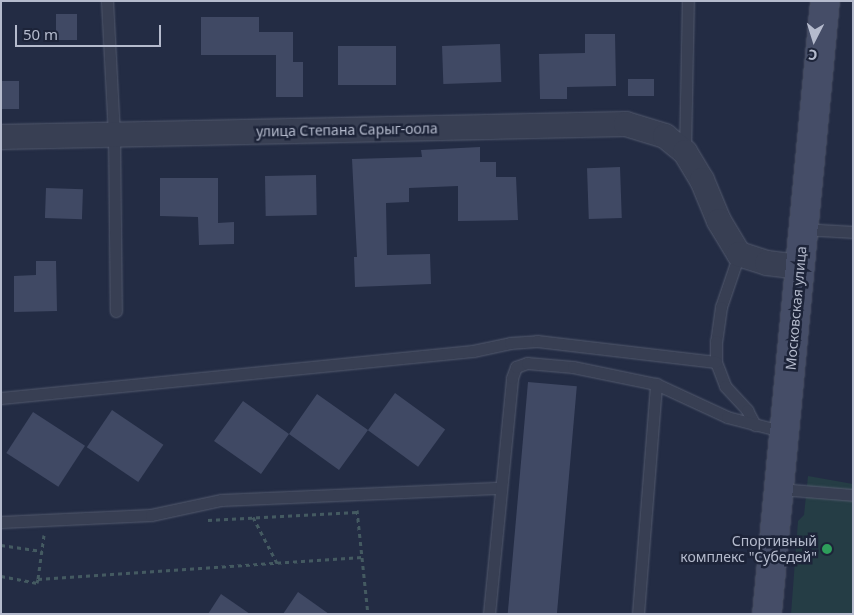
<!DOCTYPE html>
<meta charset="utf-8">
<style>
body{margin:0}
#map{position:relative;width:854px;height:615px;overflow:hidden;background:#232c44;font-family:"Noto Sans",sans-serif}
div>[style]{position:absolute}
.green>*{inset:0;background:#253d45}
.building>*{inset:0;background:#404964;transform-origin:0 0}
.path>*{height:3px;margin-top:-1.5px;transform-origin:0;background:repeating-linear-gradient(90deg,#445a61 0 4px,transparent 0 8px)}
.roads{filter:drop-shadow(0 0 1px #535a6e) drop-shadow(0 0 1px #535a6e)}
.service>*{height:11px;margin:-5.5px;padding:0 5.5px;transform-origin:5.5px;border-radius:5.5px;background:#383f53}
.minor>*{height:24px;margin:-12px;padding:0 12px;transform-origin:12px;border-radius:12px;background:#383f53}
.secondary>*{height:28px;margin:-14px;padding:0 14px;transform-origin:14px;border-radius:14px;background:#454d67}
.dots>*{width:14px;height:14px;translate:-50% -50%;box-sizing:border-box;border:2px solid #1d2439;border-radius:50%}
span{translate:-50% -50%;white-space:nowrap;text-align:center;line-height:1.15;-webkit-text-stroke:5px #1d2439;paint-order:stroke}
.street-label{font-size:14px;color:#b5bbcd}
.poi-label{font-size:14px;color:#b5bbcd}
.right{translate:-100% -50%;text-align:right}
.frame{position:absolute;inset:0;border:2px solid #b5bbcd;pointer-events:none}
.north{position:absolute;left:789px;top:15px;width:50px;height:50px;-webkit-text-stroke:4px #1d2439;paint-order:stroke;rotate:185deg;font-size:14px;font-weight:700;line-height:20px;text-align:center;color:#b5bbcd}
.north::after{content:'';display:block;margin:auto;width:18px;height:22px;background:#b5bbcd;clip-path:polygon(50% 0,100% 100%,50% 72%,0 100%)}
.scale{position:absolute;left:15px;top:25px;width:146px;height:22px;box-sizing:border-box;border:2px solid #b5bbcd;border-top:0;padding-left:6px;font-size:15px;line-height:18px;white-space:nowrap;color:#b5bbcd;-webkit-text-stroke:4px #1d2439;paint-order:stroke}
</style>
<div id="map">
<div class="green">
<i style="clip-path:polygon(808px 476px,853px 484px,853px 614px,791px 614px,798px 521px,804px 515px)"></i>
</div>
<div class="building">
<i style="left:56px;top:14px;width:21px;height:26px"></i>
<i style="clip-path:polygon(201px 17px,259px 17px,259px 32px,293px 32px,293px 62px,303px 62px,303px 97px,276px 97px,276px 55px,201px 55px)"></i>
<i style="clip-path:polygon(585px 34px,615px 34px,616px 86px,567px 87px,567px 99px,540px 99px,539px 54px,585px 53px)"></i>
<i style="left:500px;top:44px;width:38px;height:58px;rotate:88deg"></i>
<i style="left:338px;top:46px;width:58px;height:39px"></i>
<i style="left:654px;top:79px;width:17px;height:26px;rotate:90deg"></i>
<i style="left:1px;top:81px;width:18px;height:28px"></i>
<i style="clip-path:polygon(480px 147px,480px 162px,496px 162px,496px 177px,516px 177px,518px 220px,458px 221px,458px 186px,409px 188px,409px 202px,386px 203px,387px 255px,430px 254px,431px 284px,355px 287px,354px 257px,357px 257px,352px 159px,422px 157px,421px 150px)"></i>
<i style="left:620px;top:167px;width:51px;height:33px;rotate:88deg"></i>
<i style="left:316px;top:175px;width:40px;height:51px;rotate:89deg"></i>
<i style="clip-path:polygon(160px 178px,218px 178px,218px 223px,234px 222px,234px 244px,199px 245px,198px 217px,160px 216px)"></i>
<i style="left:46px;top:188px;width:37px;height:30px;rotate:2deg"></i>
<i style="clip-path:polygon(36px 261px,56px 261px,57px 311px,14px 312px,14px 276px,36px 275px)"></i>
<i style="left:528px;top:382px;width:49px;height:233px;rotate:5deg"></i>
<i style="left:395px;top:393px;width:62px;height:46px;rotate:36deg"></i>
<i style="clip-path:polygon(317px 394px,368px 430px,339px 470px,289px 434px,261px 474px,214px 441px,243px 401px,289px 434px)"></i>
<i style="left:112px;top:410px;width:62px;height:45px;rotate:34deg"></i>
<i style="left:33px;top:412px;width:62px;height:49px;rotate:33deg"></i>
<i style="clip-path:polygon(298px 592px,329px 614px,283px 614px)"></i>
<i style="clip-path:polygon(221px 594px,250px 614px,208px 614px)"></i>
</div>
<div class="path">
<i style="left:357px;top:510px;width:105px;rotate:84deg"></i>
<i style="left:253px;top:517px;width:52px;rotate:62.4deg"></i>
<i style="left:208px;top:520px;width:149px;rotate:-3.1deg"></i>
<i style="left:44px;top:535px;width:44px;rotate:97.8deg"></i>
<i style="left:38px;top:579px;width:325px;rotate:-3.9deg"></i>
<i style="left:1px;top:545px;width:41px;rotate:8.3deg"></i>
<i style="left:1px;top:576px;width:37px;rotate:11deg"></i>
<i style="left:37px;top:583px;width:4px;rotate:-76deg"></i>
</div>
<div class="roads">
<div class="service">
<i style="left:107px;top:1px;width:133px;rotate:87deg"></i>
<i style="left:114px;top:134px;width:177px;rotate:89.4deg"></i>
<i style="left:685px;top:152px;width:151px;rotate:-88.9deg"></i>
<i style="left:803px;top:229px;width:50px;rotate:3.4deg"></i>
<i style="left:739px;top:254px;width:56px;rotate:108.8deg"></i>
<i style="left:721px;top:307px;width:34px;rotate:98deg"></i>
<i style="left:716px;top:341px;width:21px;rotate:90deg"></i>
<i style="left:716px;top:362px;width:26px;rotate:69deg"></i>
<i style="left:725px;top:386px;width:33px;rotate:47deg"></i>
<i style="left:747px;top:410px;width:17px;rotate:62deg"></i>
<i style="left:1px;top:398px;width:474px;rotate:-5.7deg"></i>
<i style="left:473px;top:351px;width:38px;rotate:-12deg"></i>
<i style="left:510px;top:343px;width:27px;rotate:-4deg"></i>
<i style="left:537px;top:341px;width:180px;rotate:6.7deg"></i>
<i style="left:779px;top:489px;width:74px;rotate:4.6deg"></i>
<i style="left:1px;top:522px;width:150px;rotate:-2.7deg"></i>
<i style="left:151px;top:515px;width:72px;rotate:-12.1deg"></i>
<i style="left:221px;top:500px;width:280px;rotate:-2.5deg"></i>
<i style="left:489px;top:614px;width:237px;rotate:-84.4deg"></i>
<i style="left:512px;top:378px;width:12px;rotate:-70deg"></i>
<i style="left:516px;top:367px;width:12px;rotate:-20deg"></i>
<i style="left:527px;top:363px;width:46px;rotate:5deg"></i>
<i style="left:573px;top:367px;width:85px;rotate:11.6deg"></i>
<i style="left:656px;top:384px;width:78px;rotate:24.9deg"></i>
<i style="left:727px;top:417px;width:60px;rotate:14.5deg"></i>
<i style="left:638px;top:614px;width:231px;rotate:-85.5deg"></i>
</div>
<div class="minor">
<i style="left:1px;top:137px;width:625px;rotate:-1.19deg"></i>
<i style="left:626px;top:124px;width:41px;rotate:17.1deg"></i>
<i style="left:665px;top:136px;width:26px;rotate:39deg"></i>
<i style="left:685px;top:152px;width:33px;rotate:59deg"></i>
<i style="left:702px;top:180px;width:44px;rotate:67.5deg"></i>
<i style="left:719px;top:221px;width:39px;rotate:59deg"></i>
<i style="left:739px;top:254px;width:29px;rotate:18deg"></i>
<i style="left:767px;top:263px;width:34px;rotate:7deg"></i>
</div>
<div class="secondary">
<i style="left:767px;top:614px;width:616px;rotate:-84.59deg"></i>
</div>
</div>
<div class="dots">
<i style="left:827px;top:549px;background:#2e9e5b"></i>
</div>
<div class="street-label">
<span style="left:347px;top:130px;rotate:-1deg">улица Степана Сарыг-оола</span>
<span style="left:796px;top:308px;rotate:-85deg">Московская улица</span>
</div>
<div class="poi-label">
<span class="right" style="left:817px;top:549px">Спортивный<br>комплекс "Субедей"</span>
</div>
<div class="frame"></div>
<div class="north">С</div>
<div class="scale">50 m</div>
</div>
